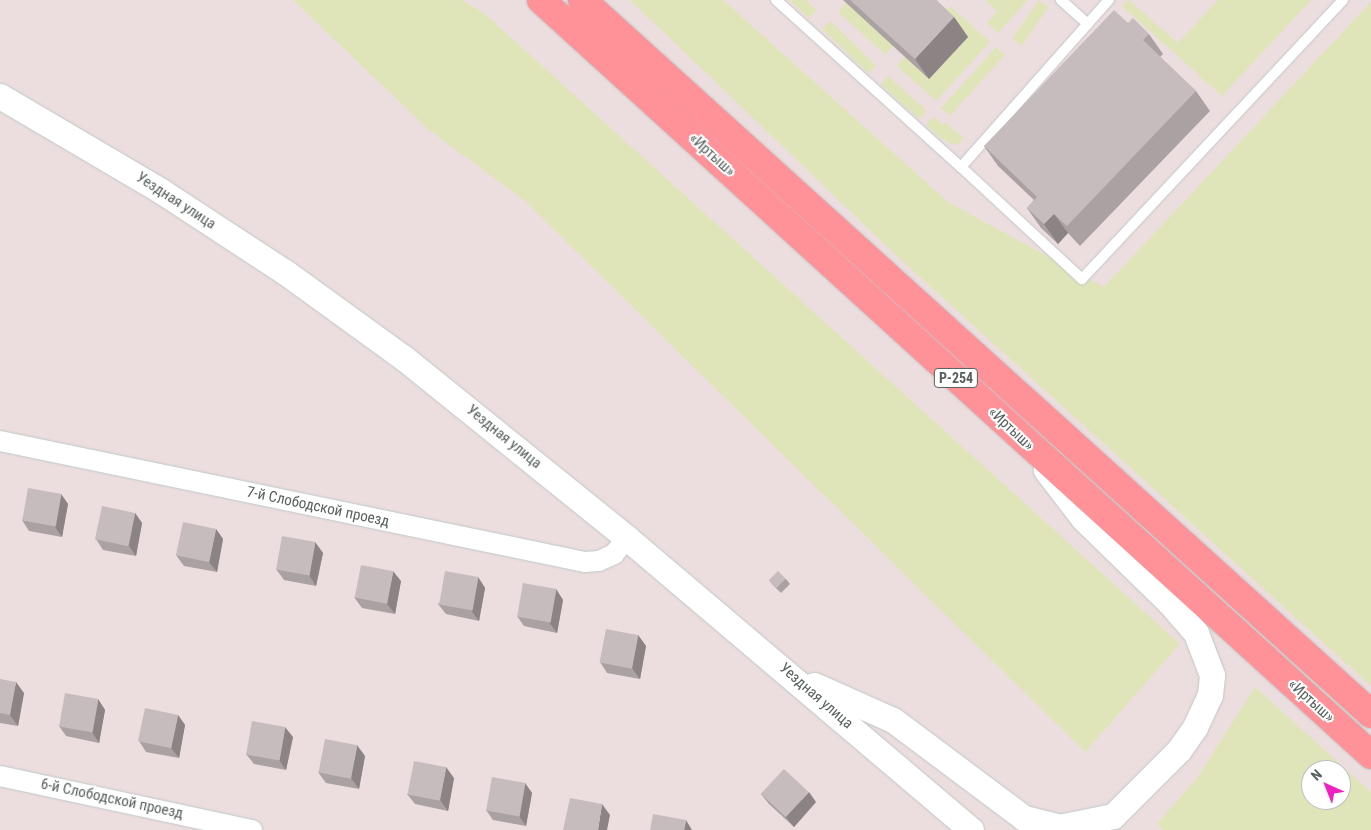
<!DOCTYPE html>
<meta charset="utf-8">
<style>
body{margin:0}
#map{position:relative;width:1371px;height:830px;overflow:hidden;background:#ecdedf;font-family:"Roboto Condensed",sans-serif}
div>[style]{position:absolute}
.green>*{inset:0;background:#dfe5b9;transform-origin:0 0}
.roads{filter:drop-shadow(0 0 1px #c0c8c7) drop-shadow(0 0 1px #c0c8c7)}
.service>*{height:10px;margin:-5px;padding:0 5px;transform-origin:5px;border-radius:5px;background:#fff}
.minor>*{height:20px;margin:-10px;padding:0 10px;transform-origin:10px;border-radius:10px;background:#fff}
.tertiary>*{height:25px;margin:-12.5px;padding:0 12.5px;transform-origin:12.5px;border-radius:12.5px;background:#fff}
.trunk>*{height:28px;margin:-14px;padding:0 14px;transform-origin:14px;border-radius:14px;background:#ff9198}
.wall>*{inset:0;background:#aaa1a3}
.shaded-wall>*{inset:0;background:#8b8384}
.building>*{inset:0;background:#c6bbbd;transform-origin:0 0}
span{translate:-50% -50%;white-space:nowrap;text-align:center;line-height:1.15;-webkit-text-stroke:4px #fff;paint-order:stroke}
.shield-label span{padding:1px 4px;background:#fff;border:1px solid;border-radius:4px;-webkit-text-stroke-width:0}
.shield-label{font-size:14px;color:#57605e;font-weight:700}
.street-label{font-size:15px;color:#57605e}
.north{position:absolute;left:1301px;top:760px;width:50px;height:50px;box-sizing:border-box;background:#fff;border:1px solid #bcbfbf;border-radius:50%;rotate:316deg;font-size:14px;font-weight:700;line-height:20px;text-align:center;color:#57605e}
.north::after{content:'';display:block;margin:auto;width:18px;height:22px;background:#f020c1;clip-path:polygon(50% 0,100% 100%,50% 72%,0 100%)}
</style>
<div id="map">
<div class="green">
<i style="clip-path:polygon(293px 0,462px 0,486px 15px,1180px 644px,1085px 752px,525px 201px,429px 130px)"></i>
<i style="clip-path:polygon(630px 0,723px 0,948px 202px,1104px 287px,1371px 2px,1371px 686px,899px 258px)"></i>
<i style="clip-path:polygon(789px 0,807px 0,817px 10px,809px 18px)"></i>
<i style="clip-path:polygon(985px 0,1028px 0,998px 33px,987px 23px,997px 11px)"></i>
<i style="left:1039px;top:0;width:12px;height:47px;rotate:35deg"></i>
<i style="clip-path:polygon(1129px 0,1178px 43px,1218px 0,1311px 0,1222px 96px,1122px 6px)"></i>
<i style="left:846px;top:3px;width:64px;height:12px;rotate:42deg"></i>
<i style="clip-path:polygon(950px 6px,990px 42px,936px 101px,897px 66px,905px 57px,929px 79px,968px 37px,943px 14px)"></i>
<i style="left:830px;top:21px;width:64px;height:11px;rotate:44deg"></i>
<i style="left:996px;top:47px;width:12px;height:82px;rotate:42deg"></i>
<i style="left:888px;top:76px;width:52px;height:11px;rotate:42deg"></i>
<i style="clip-path:polygon(933px 117px,942px 124px,946px 123px,964px 138px,958px 144px,951px 144px,941px 138px,926px 125px)"></i>
<i style="clip-path:polygon(evenodd,1255px 687px,1371px 792px,1371px 830px,1163px 830px,1157px 824px,1197px 778px,1255px 687px,1311px 770px,1341px 770px,1341px 800px,1311px 800px,1311px 770px)"></i>
</div>
<div class="roads">
<div class="service">
<i style="left:776px;top:0;width:249px;rotate:42.1deg"></i>
<i style="left:961px;top:167px;width:223px;rotate:-48.5deg"></i>
<i style="left:1061px;top:0;width:36px;rotate:42deg"></i>
<i style="left:961px;top:167px;width:165px;rotate:42.8deg"></i>
<i style="left:1082px;top:279px;width:382px;rotate:-46.9deg"></i>
</div>
<div class="minor">
<i style="left:0;top:441px;width:597px;rotate:11.69deg"></i>
<i style="left:585px;top:562px;width:14px;rotate:-4deg"></i>
<i style="left:599px;top:561px;width:17px;rotate:-25deg"></i>
<i style="left:614px;top:554px;width:21px;rotate:-51deg"></i>
<i style="left:0;top:776px;width:258px;rotate:12.1deg"></i>
</div>
<div class="tertiary">
<i style="left:0;top:96px;width:187px;rotate:30.5deg"></i>
<i style="left:161px;top:191px;width:148px;rotate:33.2deg"></i>
<i style="left:285px;top:272px;width:147px;rotate:35.9deg"></i>
<i style="left:404px;top:358px;width:287px;rotate:38.9deg"></i>
<i style="left:627px;top:538px;width:451px;rotate:40.3deg"></i>
<i style="left:814px;top:685px;width:86px;rotate:23.9deg"></i>
<i style="left:893px;top:720px;width:164px;rotate:36.8deg"></i>
<i style="left:1024px;top:818px;width:36px;rotate:14deg"></i>
<i style="left:1059px;top:827px;width:55px;rotate:-11.5deg"></i>
<i style="left:1113px;top:816px;width:93px;rotate:-45deg"></i>
<i style="left:1179px;top:750px;width:28px;rotate:-55deg"></i>
<i style="left:1195px;top:727px;width:35px;rotate:-65deg"></i>
<i style="left:1210px;top:695px;width:20px;rotate:-84deg"></i>
<i style="left:1212px;top:675px;width:45px;rotate:-110.9deg"></i>
<i style="left:1196px;top:633px;width:41px;rotate:-131.1deg"></i>
<i style="left:1169px;top:602px;width:120px;rotate:-135.7deg"></i>
<i style="left:1083px;top:518px;width:61px;rotate:-127.6deg"></i>
</div>
<div class="trunk">
<i style="left:541px;top:0;width:1122px;rotate:42.29deg"></i>
<i style="left:582px;top:0;width:1064px;rotate:42.14deg"></i>
</div>
</div>
<div class="wall">
<i style="clip-path:polygon(843px 0,936px 0,954px 17px,968px 37px,929px 79px)"></i>
<i style="clip-path:polygon(1149px 34px,1163px 54px,1160px 57px,1196px 91px,1210px 111px,1080px 246px,1068px 233px,1058px 244px,1041px 228px,1027px 208px,1034px 200px,998px 166px,984px 146px)"></i>
<i style="clip-path:polygon(61px 494px,68px 504px,62px 537px,29px 531px,22px 520px)"></i>
<i style="clip-path:polygon(135px 513px,142px 523px,136px 556px,103px 550px,96px 539px)"></i>
<i style="clip-path:polygon(216px 529px,223px 539px,217px 572px,184px 566px,176px 555px)"></i>
<i style="clip-path:polygon(315px 542px,323px 553px,316px 586px,284px 580px,276px 569px)"></i>
<i style="clip-path:polygon(478px 577px,485px 588px,479px 621px,446px 614px,438px 604px)"></i>
<i style="clip-path:polygon(786px 579px,790px 584px,781px 593px,773px 585px,769px 580px)"></i>
<i style="clip-path:polygon(401px 581px,395px 614px,362px 608px,354px 597px)"></i>
<i style="clip-path:polygon(556px 589px,563px 600px,557px 633px,524px 626px,517px 616px)"></i>
<i style="clip-path:polygon(638px 635px,646px 646px,640px 679px,607px 673px,600px 662px)"></i>
<i style="clip-path:polygon(0 679px,24px 693px,18px 726px,0 723px)"></i>
<i style="clip-path:polygon(98px 699px,105px 710px,99px 743px,66px 736px,59px 726px)"></i>
<i style="clip-path:polygon(178px 715px,185px 725px,179px 758px,146px 752px,139px 741px)"></i>
<i style="clip-path:polygon(293px 737px,286px 770px,254px 764px,246px 754px)"></i>
<i style="clip-path:polygon(365px 756px,359px 789px,326px 783px,318px 772px)"></i>
<i style="clip-path:polygon(454px 778px,448px 811px,415px 804px,407px 794px)"></i>
<i style="clip-path:polygon(525px 783px,532px 793px,526px 826px,493px 820px,486px 810px)"></i>
<i style="clip-path:polygon(761px 794px,816px 802px,794px 827px,769px 804px)"></i>
</div>
<div class="shaded-wall">
<i style="clip-path:polygon(954px 17px,968px 37px,929px 79px,915px 59px)"></i>
<i style="clip-path:polygon(1054px 214px,1068px 233px,1058px 244px,1044px 224px)"></i>
<i style="clip-path:polygon(61px 494px,68px 504px,62px 537px,55px 527px)"></i>
<i style="clip-path:polygon(135px 513px,142px 523px,136px 556px,129px 546px)"></i>
<i style="clip-path:polygon(216px 529px,223px 539px,217px 572px,209px 562px)"></i>
<i style="clip-path:polygon(315px 542px,323px 553px,316px 586px,309px 575px)"></i>
<i style="clip-path:polygon(393px 571px,401px 581px,395px 614px,387px 604px)"></i>
<i style="clip-path:polygon(478px 577px,485px 588px,479px 621px,471px 610px)"></i>
<i style="clip-path:polygon(556px 589px,563px 600px,557px 633px,549px 622px)"></i>
<i style="clip-path:polygon(638px 635px,646px 646px,640px 679px,632px 668px)"></i>
<i style="clip-path:polygon(16px 682px,24px 693px,18px 726px,10px 715px)"></i>
<i style="clip-path:polygon(98px 699px,105px 710px,99px 743px,92px 732px)"></i>
<i style="clip-path:polygon(178px 715px,185px 725px,179px 758px,171px 748px)"></i>
<i style="clip-path:polygon(285px 727px,293px 737px,286px 770px,279px 760px)"></i>
<i style="clip-path:polygon(357px 745px,365px 756px,359px 789px,351px 778px)"></i>
<i style="clip-path:polygon(446px 767px,454px 778px,448px 811px,440px 800px)"></i>
<i style="clip-path:polygon(525px 783px,532px 793px,526px 826px,519px 816px)"></i>
<i style="clip-path:polygon(809px 792px,816px 802px,794px 827px,786px 817px)"></i>
<i style="clip-path:polygon(602px 804px,610px 815px,607px 830px,598px 830px)"></i>
<i style="clip-path:polygon(686px 820px,692px 830px,684px 830px)"></i>
</div>
<div class="building">
<i style="clip-path:polygon(850px 0,936px 0,954px 17px,915px 59px)"></i>
<i style="clip-path:polygon(1114px 10px,1128px 23px,1133px 18px,1149px 34px,1143px 40px,1196px 91px,1067px 226px,1054px 214px,1044px 224px,1027px 208px,1037px 197px,984px 146px)"></i>
<i style="left:28px;top:488px;width:34px;height:33px;rotate:10deg"></i>
<i style="left:102px;top:506px;width:34px;height:34px;rotate:12deg"></i>
<i style="left:183px;top:522px;width:34px;height:34px;rotate:12deg"></i>
<i style="left:282px;top:536px;width:34px;height:34px;rotate:10deg"></i>
<i style="left:361px;top:565px;width:33px;height:33px;rotate:11deg"></i>
<i style="left:445px;top:571px;width:34px;height:34px;rotate:10deg"></i>
<i style="left:778px;top:571px;width:11px;height:13px;rotate:45deg"></i>
<i style="left:523px;top:583px;width:34px;height:34px;rotate:10deg"></i>
<i style="left:606px;top:629px;width:33px;height:34px;rotate:11deg"></i>
<i style="clip-path:polygon(0 679px,16px 682px,10px 715px,0 713px)"></i>
<i style="left:65px;top:693px;width:34px;height:34px;rotate:10deg"></i>
<i style="left:145px;top:708px;width:34px;height:34px;rotate:12deg"></i>
<i style="left:252px;top:721px;width:34px;height:34px;rotate:10deg"></i>
<i style="left:325px;top:739px;width:33px;height:34px;rotate:11deg"></i>
<i style="left:414px;top:761px;width:33px;height:34px;rotate:11deg"></i>
<i style="left:784px;top:769px;width:34px;height:34px;rotate:43deg"></i>
<i style="left:492px;top:777px;width:34px;height:34px;rotate:10deg"></i>
<i style="clip-path:polygon(570px 798px,602px 804px,598px 830px,563px 830px)"></i>
<i style="clip-path:polygon(653px 814px,686px 820px,684px 830px,650px 830px)"></i>
</div>
<div class="shield-label">
<span style="left:956px;top:378px">Р-254</span>
</div>
<div class="street-label">
<span style="left:712px;top:155px;rotate:42deg">«Иртыш»</span>
<span style="left:176px;top:201px;rotate:33deg">Уездная улица</span>
<span style="left:1011px;top:429px;rotate:43deg">«Иртыш»</span>
<span style="left:504px;top:437px;rotate:39deg">Уездная улица</span>
<span style="left:318px;top:507px;rotate:12deg">7-й Слободской проезд</span>
<span style="left:816px;top:696px;rotate:41deg">Уездная улица</span>
<span style="left:1311px;top:701px;rotate:42deg">«Иртыш»</span>
<span style="left:112px;top:799px;rotate:12deg">6-й Слободской проезд</span>
</div>
<div class="north">N</div>
</div>
